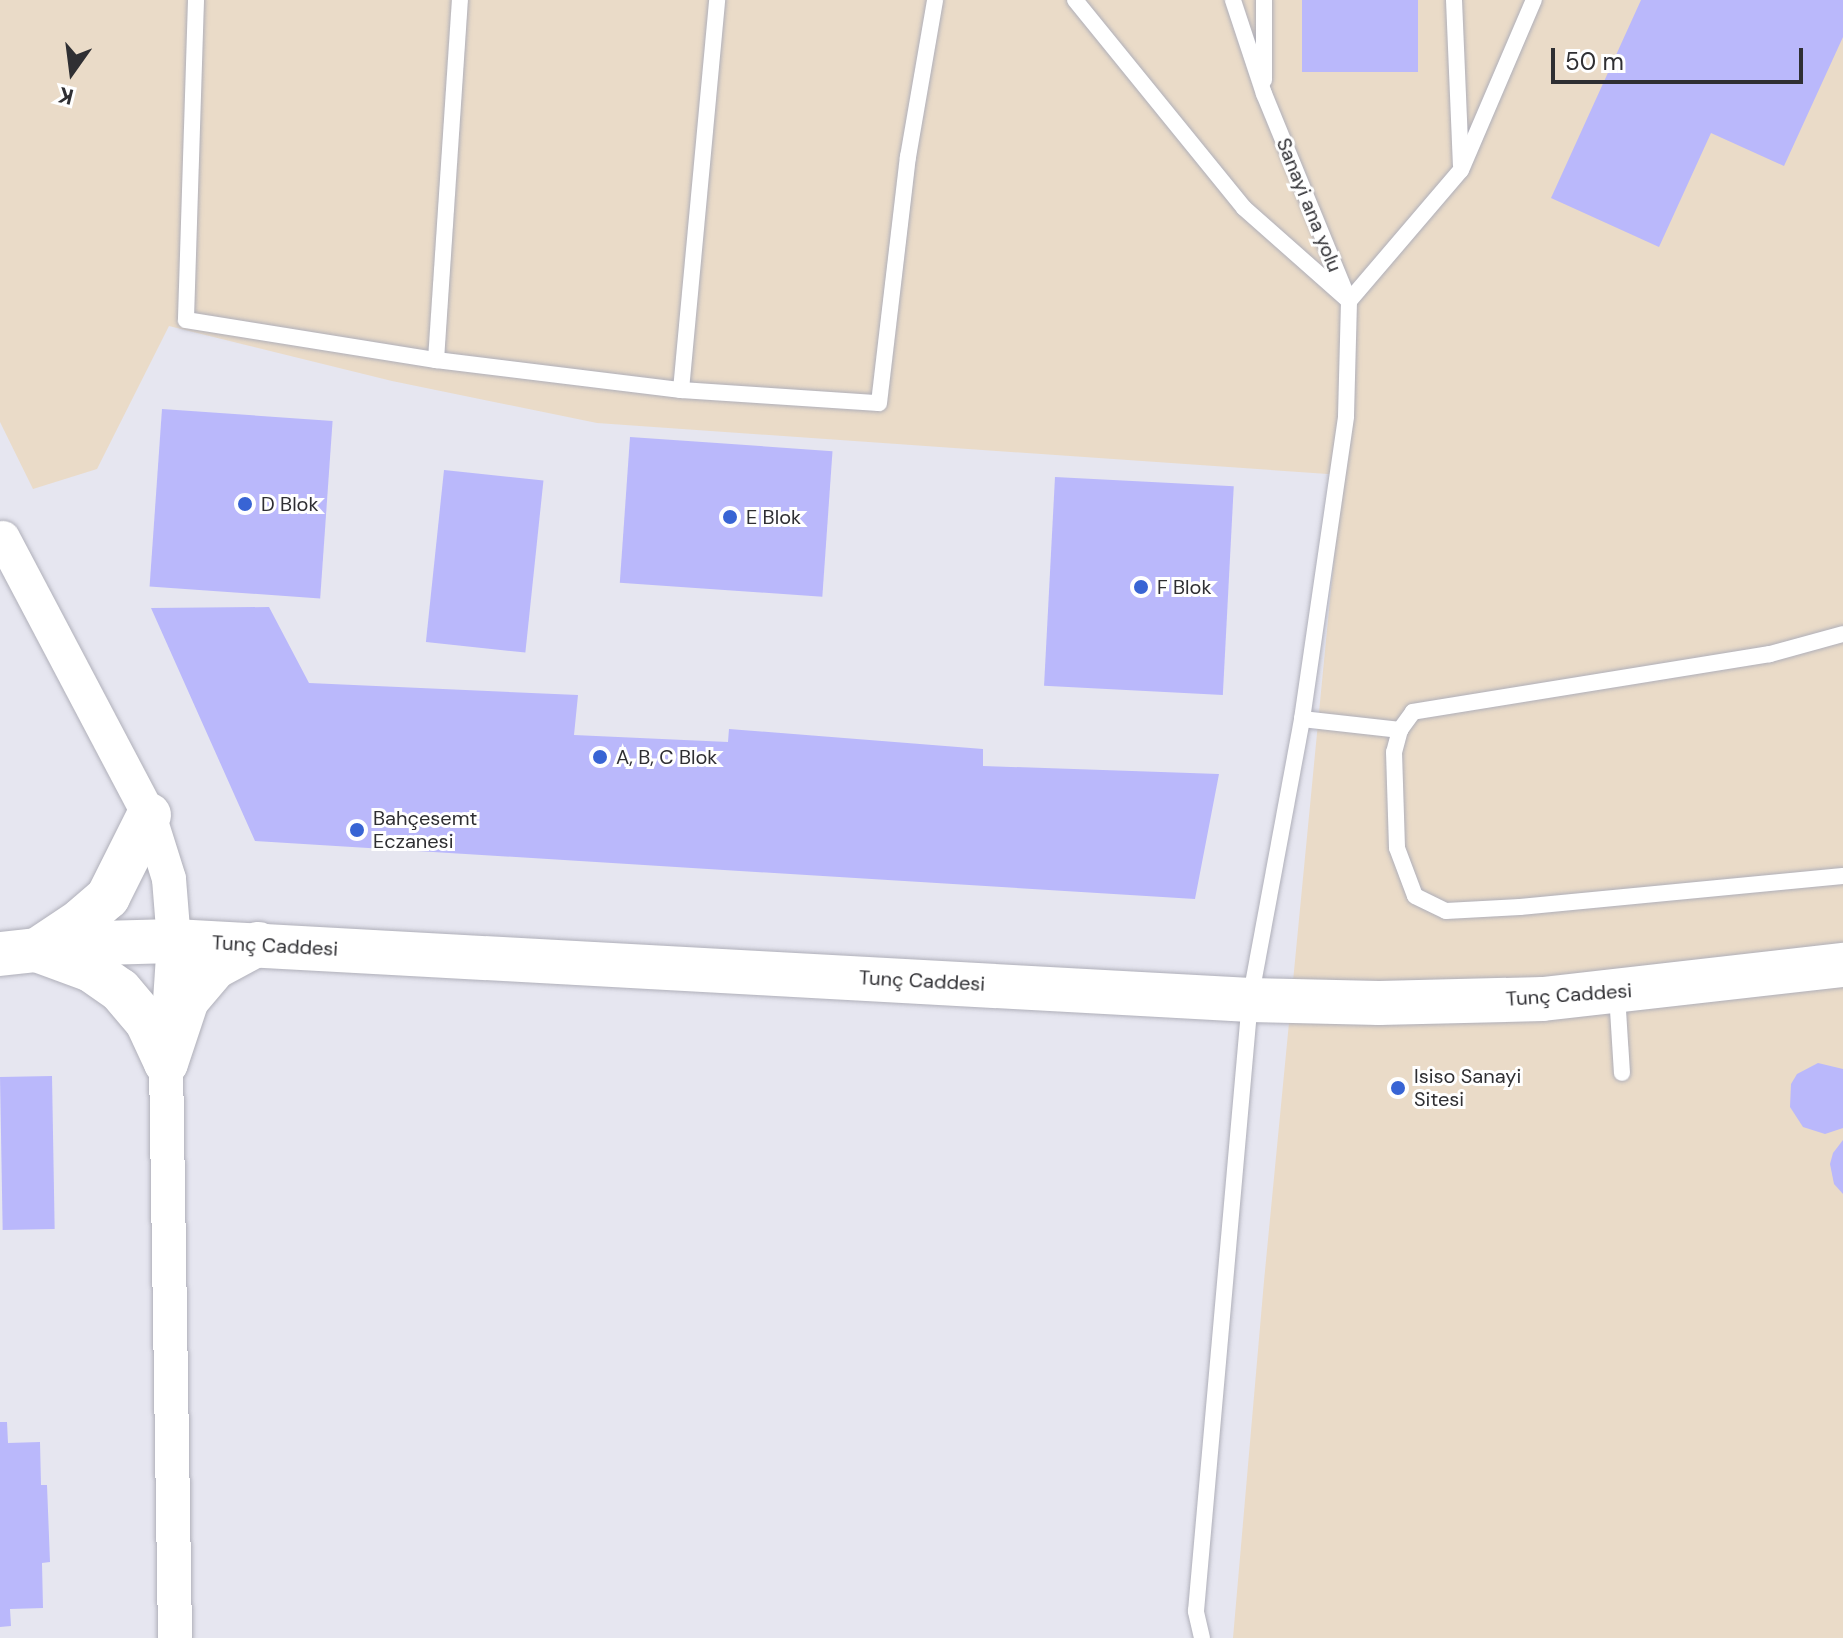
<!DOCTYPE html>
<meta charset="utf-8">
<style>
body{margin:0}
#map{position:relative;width:1843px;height:1638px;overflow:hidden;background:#e6e6f0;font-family:"DM Sans",sans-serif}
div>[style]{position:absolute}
.industrial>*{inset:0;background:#eadbc8}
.building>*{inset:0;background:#bab8fb;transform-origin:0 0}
.roads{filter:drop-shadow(0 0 2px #afafb9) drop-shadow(0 0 2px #afafb9)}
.lane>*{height:16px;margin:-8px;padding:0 8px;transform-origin:8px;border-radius:8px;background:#fff}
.street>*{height:34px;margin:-17px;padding:0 17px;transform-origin:17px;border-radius:17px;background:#fff}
.secondary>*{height:44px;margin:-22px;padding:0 22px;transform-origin:22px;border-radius:22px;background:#fff}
.dots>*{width:22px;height:22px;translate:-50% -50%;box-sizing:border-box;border:4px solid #fff;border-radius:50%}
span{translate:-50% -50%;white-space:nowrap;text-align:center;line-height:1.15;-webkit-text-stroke:6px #fff;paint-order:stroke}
.street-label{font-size:20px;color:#2f2f33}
.poi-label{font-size:20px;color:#2f2f33}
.left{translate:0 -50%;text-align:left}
.north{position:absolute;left:32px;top:32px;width:80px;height:80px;-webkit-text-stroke:6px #fff;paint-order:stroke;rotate:194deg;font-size:22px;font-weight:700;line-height:32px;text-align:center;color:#2f2f33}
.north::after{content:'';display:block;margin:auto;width:28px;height:36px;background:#2f2f33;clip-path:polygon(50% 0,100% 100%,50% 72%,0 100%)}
.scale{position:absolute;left:1551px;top:48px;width:252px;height:36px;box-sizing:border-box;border:4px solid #2f2f33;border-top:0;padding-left:10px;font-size:24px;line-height:28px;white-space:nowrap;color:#2f2f33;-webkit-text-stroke:6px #fff;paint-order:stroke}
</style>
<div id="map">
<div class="industrial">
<i style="clip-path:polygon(0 0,1843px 0,1843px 1638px,1233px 1638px,1264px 1281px,1342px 475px,597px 423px,392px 381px,169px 326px,97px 469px,33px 489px,0 422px)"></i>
</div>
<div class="building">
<i style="left:1302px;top:0;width:116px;height:72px"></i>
<i style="clip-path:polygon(1641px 0,1843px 0,1843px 37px,1784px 166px,1711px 133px,1659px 247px,1551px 198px)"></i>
<i style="left:162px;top:409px;width:171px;height:178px;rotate:4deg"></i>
<i style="left:630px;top:437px;width:203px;height:146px;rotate:4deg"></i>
<i style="left:444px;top:470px;width:100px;height:173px;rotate:6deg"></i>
<i style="left:1055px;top:477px;width:179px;height:209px;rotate:3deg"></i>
<i style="clip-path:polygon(269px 607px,309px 683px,578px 695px,574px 735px,728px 742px,729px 729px,983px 749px,983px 766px,1219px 774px,1195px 899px,255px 841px,151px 608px)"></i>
<i style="clip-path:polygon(1818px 1063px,1843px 1069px,1843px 1128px,1825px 1134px,1803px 1127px,1790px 1107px,1791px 1084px,1797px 1074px)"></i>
<i style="left:52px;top:1076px;width:153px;height:52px;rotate:89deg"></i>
<i style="clip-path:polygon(1843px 1140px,1843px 1194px,1834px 1184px,1830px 1164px,1833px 1153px)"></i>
<i style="clip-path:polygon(0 1422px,7px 1422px,8px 1443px,40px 1442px,41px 1485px,47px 1485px,50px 1562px,42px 1563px,43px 1608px,10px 1609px,11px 1626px,0 1627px)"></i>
</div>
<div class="roads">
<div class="lane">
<i style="left:196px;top:0;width:320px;rotate:91.8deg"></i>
<i style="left:186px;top:320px;width:253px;rotate:9.1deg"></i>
<i style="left:436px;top:360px;width:247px;rotate:7deg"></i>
<i style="left:681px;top:390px;width:198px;rotate:3.8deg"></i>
<i style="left:879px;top:403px;width:248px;rotate:-83.3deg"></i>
<i style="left:908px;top:157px;width:159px;rotate:-80.2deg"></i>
<i style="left:1075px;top:0;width:268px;rotate:50.9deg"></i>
<i style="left:1244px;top:208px;width:140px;rotate:41.5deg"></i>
<i style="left:1349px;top:301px;width:172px;rotate:-49.5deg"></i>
<i style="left:1461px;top:170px;width:185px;rotate:-66.8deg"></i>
<i style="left:1454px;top:0;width:165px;rotate:87.6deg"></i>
<i style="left:1264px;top:80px;width:80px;rotate:-90deg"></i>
<i style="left:436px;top:360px;width:361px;rotate:-86.2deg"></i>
<i style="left:681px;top:390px;width:392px;rotate:-84.7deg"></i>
<i style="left:1843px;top:634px;width:76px;rotate:164.7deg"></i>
<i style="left:1770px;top:654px;width:362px;rotate:170.8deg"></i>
<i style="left:1413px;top:712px;width:22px;rotate:126deg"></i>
<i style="left:1400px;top:730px;width:23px;rotate:105deg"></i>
<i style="left:1394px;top:752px;width:96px;rotate:88.2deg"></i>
<i style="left:1397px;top:848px;width:51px;rotate:69.4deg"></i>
<i style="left:1415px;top:896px;width:34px;rotate:26deg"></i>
<i style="left:1446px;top:911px;width:74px;rotate:-3.1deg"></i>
<i style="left:1520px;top:907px;width:324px;rotate:-5.5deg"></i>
<i style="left:1302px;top:719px;width:99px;rotate:6.4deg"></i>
<i style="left:1617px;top:994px;width:79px;rotate:86.4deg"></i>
<i style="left:1202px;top:1638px;width:28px;rotate:-103deg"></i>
<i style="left:1196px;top:1611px;width:613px;rotate:-84.95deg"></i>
<i style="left:1250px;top:1000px;width:286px;rotate:-79.5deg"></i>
<i style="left:1302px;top:719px;width:306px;rotate:-81.7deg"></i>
<i style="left:1346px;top:416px;width:115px;rotate:-88.5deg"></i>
<i style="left:1349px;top:301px;width:224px;rotate:-112.3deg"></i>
<i style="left:1264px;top:94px;width:99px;rotate:-108.3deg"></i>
</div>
<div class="street">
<i style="left:3px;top:538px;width:313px;rotate:62.2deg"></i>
<i style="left:149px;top:815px;width:67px;rotate:72.6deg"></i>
<i style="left:169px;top:879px;width:62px;rotate:85.4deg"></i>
<i style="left:174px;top:941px;width:122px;rotate:93.8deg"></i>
<i style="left:166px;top:1063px;width:575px;rotate:89.1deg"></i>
</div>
<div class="secondary">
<i style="left:149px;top:815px;width:92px;rotate:116.6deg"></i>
<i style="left:108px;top:897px;width:35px;rotate:139deg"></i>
<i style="left:82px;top:920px;width:54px;rotate:146.3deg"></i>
<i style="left:37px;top:950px;width:58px;rotate:20.3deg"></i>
<i style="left:91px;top:970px;width:35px;rotate:35deg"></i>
<i style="left:120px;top:990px;width:42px;rotate:49.8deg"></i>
<i style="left:147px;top:1022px;width:45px;rotate:65.1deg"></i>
<i style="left:166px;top:1063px;width:66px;rotate:-71.6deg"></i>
<i style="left:187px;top:1000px;width:43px;rotate:-49.7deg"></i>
<i style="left:215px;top:967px;width:49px;rotate:-28.1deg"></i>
<i style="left:0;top:954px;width:102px;rotate:-6.2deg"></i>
<i style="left:101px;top:943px;width:73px;rotate:-1.6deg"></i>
<i style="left:174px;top:941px;width:1078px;rotate:3.14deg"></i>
<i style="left:1250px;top:1000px;width:129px;rotate:1.3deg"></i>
<i style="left:1379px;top:1003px;width:164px;rotate:-1.4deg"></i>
<i style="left:1543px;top:999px;width:302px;rotate:-6.5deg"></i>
</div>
</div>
<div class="dots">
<i style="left:245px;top:504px;background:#3864d4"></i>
<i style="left:730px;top:517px;background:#3864d4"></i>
<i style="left:1141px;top:587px;background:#3864d4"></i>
<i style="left:600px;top:757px;background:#3864d4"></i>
<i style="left:357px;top:830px;background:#3864d4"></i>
<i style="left:1398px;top:1088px;background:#3864d4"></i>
</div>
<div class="street-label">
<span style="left:1309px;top:205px;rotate:68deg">Sanayi ana yolu</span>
<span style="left:275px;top:946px;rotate:3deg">Tunç Caddesi</span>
<span style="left:922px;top:981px;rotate:3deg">Tunç Caddesi</span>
<span style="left:1569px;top:995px;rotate:-4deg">Tunç Caddesi</span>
</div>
<div class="poi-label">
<span class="left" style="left:261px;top:504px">D Blok</span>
<span class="left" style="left:746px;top:517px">E Blok</span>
<span class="left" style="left:1157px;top:587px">F Blok</span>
<span class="left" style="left:616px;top:757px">A, B, C Blok</span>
<span class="left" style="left:373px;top:830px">Bahçesemt<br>Eczanesi</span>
<span class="left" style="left:1414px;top:1088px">Isiso Sanayi<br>Sitesi</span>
</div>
<div class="north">K</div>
<div class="scale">50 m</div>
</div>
